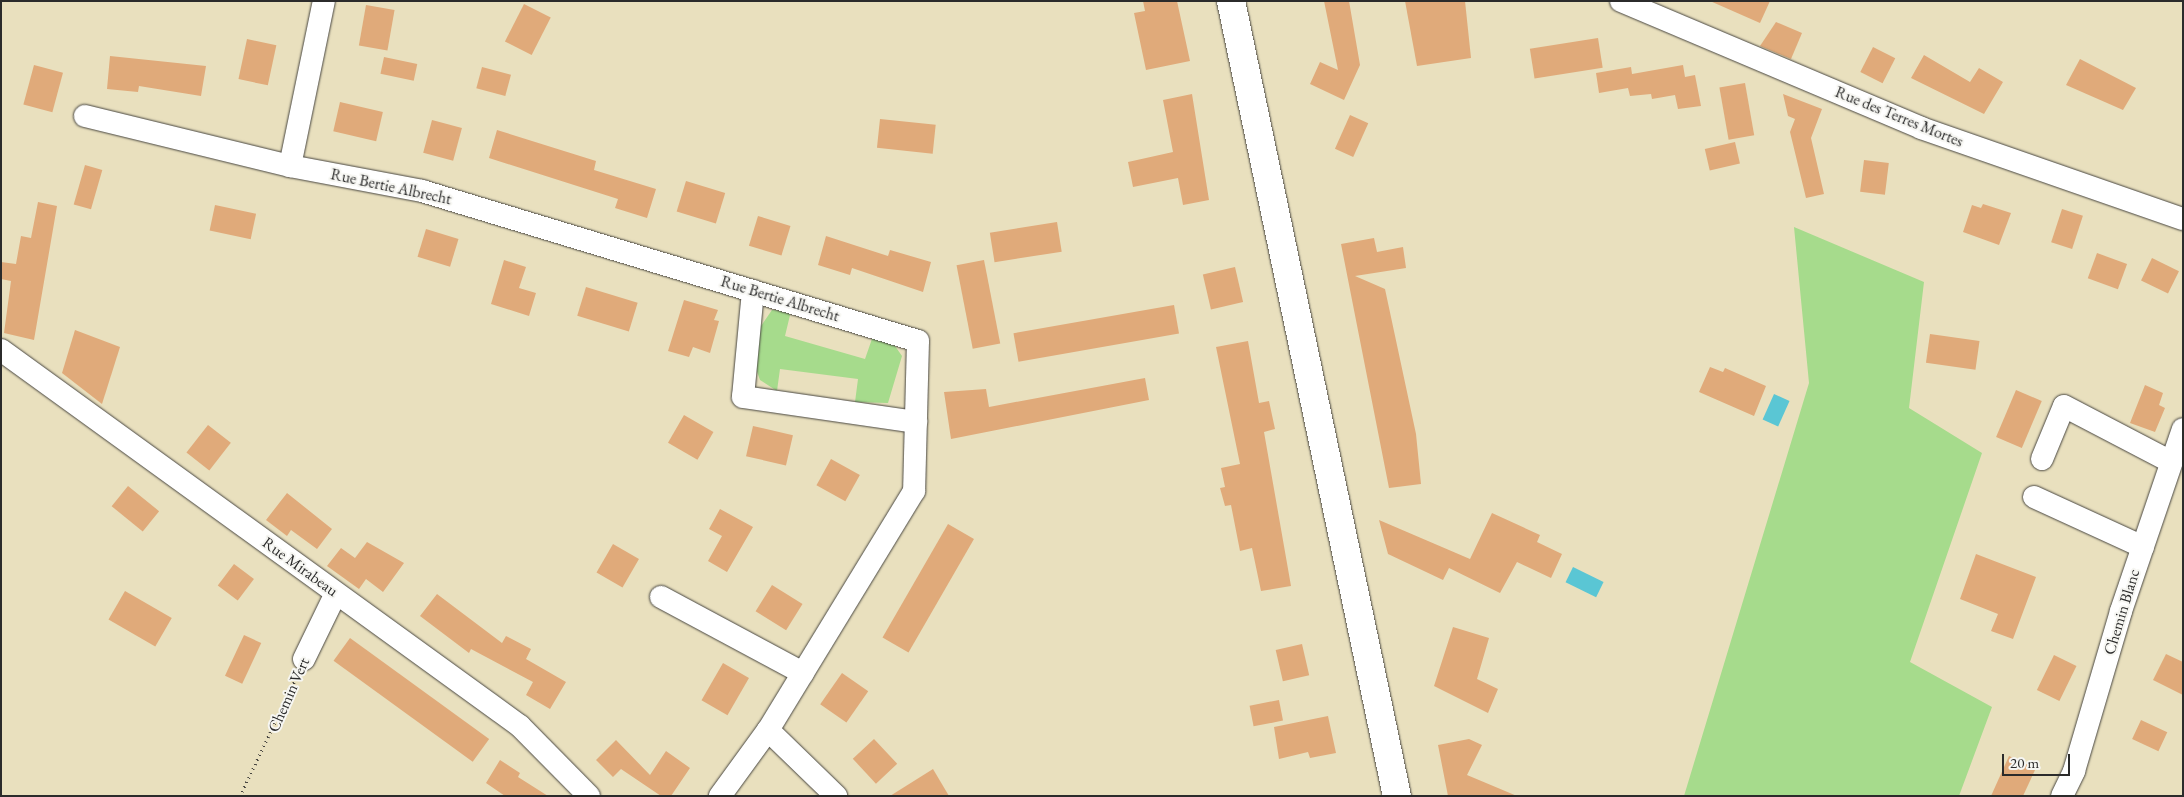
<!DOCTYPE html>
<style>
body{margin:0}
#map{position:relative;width:2184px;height:797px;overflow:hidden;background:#e9e0be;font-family:"EB Garamond",serif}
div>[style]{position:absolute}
.green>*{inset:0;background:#a6db8c}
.water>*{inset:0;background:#5ac6d4;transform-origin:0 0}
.building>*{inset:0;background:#e0aa7a;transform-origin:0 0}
.path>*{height:3px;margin-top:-1.5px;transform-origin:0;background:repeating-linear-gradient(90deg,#484641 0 1px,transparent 0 5px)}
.roads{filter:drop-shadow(0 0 1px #484641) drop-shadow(0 0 1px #484641)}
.minor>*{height:22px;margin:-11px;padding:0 11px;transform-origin:11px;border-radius:11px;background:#fff}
.major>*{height:28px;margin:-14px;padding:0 14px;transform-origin:14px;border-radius:14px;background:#fff}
span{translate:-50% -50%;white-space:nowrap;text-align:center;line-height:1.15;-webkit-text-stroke:4px #f6f6f2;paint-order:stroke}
.street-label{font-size:16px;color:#2b2b2b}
.frame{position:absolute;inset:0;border:2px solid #2b2b2b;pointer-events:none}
.scale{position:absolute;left:2002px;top:754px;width:68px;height:22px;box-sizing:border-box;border:2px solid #2b2b2b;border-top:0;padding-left:6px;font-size:15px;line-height:18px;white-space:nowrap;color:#2b2b2b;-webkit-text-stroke:4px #f6f6f2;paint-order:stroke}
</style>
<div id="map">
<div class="green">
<i style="clip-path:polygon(1794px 227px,1924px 282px,1909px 408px,1982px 453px,1910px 662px,1992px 707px,1959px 796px,1684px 796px,1809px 383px)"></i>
<i style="clip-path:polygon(772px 310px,791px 311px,785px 336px,865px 359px,873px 336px,895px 346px,902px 356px,888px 403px,855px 402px,858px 379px,780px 369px,777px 391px,760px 380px,755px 366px,761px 326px)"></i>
</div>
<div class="water">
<i style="left:1774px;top:394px;width:17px;height:28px;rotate:24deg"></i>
<i style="left:1573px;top:567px;width:34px;height:17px;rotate:26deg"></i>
</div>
<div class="building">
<i style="clip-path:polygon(1143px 1px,1177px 1px,1190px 61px,1146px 70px,1134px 13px,1145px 11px)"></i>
<i style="clip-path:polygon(1324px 1px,1349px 1px,1360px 65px,1344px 100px,1310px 84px,1320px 62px,1338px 70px)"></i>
<i style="clip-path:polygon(1405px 1px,1465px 1px,1471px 58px,1417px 66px)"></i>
<i style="clip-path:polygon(1710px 1px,1770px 1px,1760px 23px)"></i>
<i style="left:524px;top:4px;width:30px;height:42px;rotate:27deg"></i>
<i style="left:366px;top:5px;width:29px;height:41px;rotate:10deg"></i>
<i style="clip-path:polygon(1776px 22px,1802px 33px,1791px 59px,1760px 46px)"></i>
<i style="left:1598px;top:38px;width:30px;height:69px;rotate:81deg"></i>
<i style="left:247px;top:39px;width:30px;height:41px;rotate:12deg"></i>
<i style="left:1873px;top:47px;width:25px;height:28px;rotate:27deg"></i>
<i style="clip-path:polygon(1924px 55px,1970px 82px,1979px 68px,2003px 82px,1984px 114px,1911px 78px)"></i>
<i style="clip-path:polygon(110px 56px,206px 66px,201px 96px,139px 86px,138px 92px,107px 89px)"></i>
<i style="left:384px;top:57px;width:34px;height:17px;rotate:12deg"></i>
<i style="clip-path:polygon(2080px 59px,2136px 88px,2123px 110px,2066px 85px)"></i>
<i style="left:34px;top:65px;width:30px;height:41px;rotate:15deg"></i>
<i style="clip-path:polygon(1683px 65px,1685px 77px,1695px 75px,1701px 106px,1678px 109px,1675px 95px,1652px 99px,1651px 94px,1630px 96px,1628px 88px,1599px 93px,1596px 73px,1631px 67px,1632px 74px)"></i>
<i style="left:482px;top:67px;width:30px;height:22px;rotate:15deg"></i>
<i style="left:1745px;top:83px;width:53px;height:26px;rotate:80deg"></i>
<i style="clip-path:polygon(1192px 94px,1209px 200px,1183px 205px,1178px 178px,1133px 187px,1128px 162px,1173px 152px,1163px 100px)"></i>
<i style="clip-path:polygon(1783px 94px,1822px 109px,1811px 138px,1824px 194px,1806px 198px,1790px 132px,1795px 119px,1788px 116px)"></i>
<i style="left:340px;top:102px;width:44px;height:30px;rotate:13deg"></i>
<i style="left:1350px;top:115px;width:20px;height:37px;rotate:24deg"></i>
<i style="left:880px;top:119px;width:56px;height:29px;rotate:6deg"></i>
<i style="left:432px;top:120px;width:31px;height:34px;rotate:15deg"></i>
<i style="clip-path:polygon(497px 130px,596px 161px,594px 170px,656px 189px,647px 218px,615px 208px,618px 199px,489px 158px)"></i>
<i style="left:1735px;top:142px;width:22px;height:31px;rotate:77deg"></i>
<i style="left:1864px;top:160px;width:25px;height:32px;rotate:7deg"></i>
<i style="left:85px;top:165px;width:18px;height:41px;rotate:16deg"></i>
<i style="left:686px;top:181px;width:41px;height:32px;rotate:17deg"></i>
<i style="clip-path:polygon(38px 202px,57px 206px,34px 340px,4px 333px,11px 281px,1px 279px,1px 262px,16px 264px,21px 236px,31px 238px)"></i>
<i style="clip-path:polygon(1983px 204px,2011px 213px,1999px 245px,1963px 232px,1972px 205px,1981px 208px)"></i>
<i style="left:215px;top:205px;width:42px;height:26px;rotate:12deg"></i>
<i style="left:2062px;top:209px;width:22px;height:35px;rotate:18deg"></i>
<i style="left:758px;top:216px;width:34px;height:31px;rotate:17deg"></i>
<i style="left:1057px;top:222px;width:30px;height:68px;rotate:81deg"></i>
<i style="left:426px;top:229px;width:34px;height:29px;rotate:17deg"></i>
<i style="clip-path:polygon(826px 236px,888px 256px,890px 250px,931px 262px,923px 292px,852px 268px,850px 275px,818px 265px)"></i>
<i style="clip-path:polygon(1374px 238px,1377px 252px,1403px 247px,1406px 268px,1355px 276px,1385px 289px,1416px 434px,1421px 484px,1389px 488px,1341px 244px)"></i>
<i style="left:2097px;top:253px;width:32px;height:27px;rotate:20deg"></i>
<i style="left:2152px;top:258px;width:30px;height:25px;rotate:26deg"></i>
<i style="clip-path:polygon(504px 260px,526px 267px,519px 288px,536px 293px,529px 316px,491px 304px)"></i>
<i style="left:984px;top:260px;width:85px;height:28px;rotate:79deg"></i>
<i style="left:1235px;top:267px;width:36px;height:33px;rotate:77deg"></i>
<i style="left:586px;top:287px;width:54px;height:30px;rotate:17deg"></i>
<i style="clip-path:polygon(684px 300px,718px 310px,714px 320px,719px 321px,710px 353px,693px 347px,689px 357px,668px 351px)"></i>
<i style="left:1174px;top:305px;width:29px;height:163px;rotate:80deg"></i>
<i style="clip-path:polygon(75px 330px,120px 347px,102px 404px,62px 373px)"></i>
<i style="left:1930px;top:334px;width:50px;height:29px;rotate:8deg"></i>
<i style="clip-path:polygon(1248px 341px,1259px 403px,1269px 401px,1275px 429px,1264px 432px,1291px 586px,1261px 591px,1252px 548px,1240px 551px,1231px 505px,1225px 506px,1220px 488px,1225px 487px,1221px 468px,1240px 464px,1216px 347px)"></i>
<i style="clip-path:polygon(1710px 367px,1723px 372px,1725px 368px,1766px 386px,1754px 416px,1699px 392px)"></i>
<i style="clip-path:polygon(1145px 378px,1149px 400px,951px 439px,944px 392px,986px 389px,989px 407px)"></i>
<i style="clip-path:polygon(2145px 385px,2163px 393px,2159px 405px,2165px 408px,2155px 432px,2130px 423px)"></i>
<i style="left:2016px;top:390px;width:28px;height:51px;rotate:23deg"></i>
<i style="left:684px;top:415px;width:34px;height:32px;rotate:30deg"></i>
<i style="left:208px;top:425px;width:29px;height:35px;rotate:38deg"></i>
<i style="left:753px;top:426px;width:41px;height:31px;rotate:13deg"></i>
<i style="left:831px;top:459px;width:33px;height:30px;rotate:29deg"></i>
<i style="left:128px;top:486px;width:40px;height:26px;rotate:39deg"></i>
<i style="clip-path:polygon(287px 493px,332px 529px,317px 549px,291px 530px,287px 536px,266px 520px)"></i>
<i style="clip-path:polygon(720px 509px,753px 527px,727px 572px,708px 561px,722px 536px,709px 529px)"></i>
<i style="clip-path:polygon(1492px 513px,1540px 535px,1537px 542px,1562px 554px,1551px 578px,1517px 562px,1500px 593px,1449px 568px,1443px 580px,1388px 554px,1379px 520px,1470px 559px)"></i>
<i style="left:948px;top:524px;width:30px;height:131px;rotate:30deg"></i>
<i style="clip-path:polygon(367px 542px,404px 563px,383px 592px,366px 579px,359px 589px,327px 566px,341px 548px,355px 558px)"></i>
<i style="left:613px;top:544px;width:30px;height:33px;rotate:30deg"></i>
<i style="clip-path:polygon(1976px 554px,2036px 577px,2013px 639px,1991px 631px,1998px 614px,1960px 599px)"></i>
<i style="left:234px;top:564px;width:25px;height:27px;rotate:37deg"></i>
<i style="left:772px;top:585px;width:36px;height:31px;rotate:32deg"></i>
<i style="left:125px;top:591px;width:54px;height:33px;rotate:30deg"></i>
<i style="clip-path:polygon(437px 594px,502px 643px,506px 636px,531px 649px,526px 659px,566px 682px,550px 709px,526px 695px,533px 682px,471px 649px,469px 653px,420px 616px)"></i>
<i style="clip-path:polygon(1453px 627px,1489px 638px,1477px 679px,1498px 689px,1488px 713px,1434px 686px)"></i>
<i style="left:244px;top:635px;width:19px;height:45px;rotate:25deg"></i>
<i style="left:350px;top:638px;width:172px;height:28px;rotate:36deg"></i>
<i style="left:1302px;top:644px;width:32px;height:27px;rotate:77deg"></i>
<i style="clip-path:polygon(2166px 654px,2183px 662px,2183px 695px,2153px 680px)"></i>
<i style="left:2054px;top:655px;width:25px;height:39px;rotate:26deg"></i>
<i style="left:723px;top:663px;width:30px;height:43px;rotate:30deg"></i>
<i style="left:842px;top:673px;width:32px;height:38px;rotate:35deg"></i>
<i style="left:1279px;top:700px;width:21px;height:30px;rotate:79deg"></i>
<i style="clip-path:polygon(1328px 716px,1336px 753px,1310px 758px,1308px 752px,1279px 759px,1274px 727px)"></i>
<i style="left:2141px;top:720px;width:29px;height:21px;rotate:25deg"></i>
<i style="left:874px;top:739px;width:34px;height:29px;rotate:47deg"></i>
<i style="clip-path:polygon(1469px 739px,1482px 745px,1467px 775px,1517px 796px,1448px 796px,1438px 745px)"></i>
<i style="clip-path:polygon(616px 740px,650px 775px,666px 751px,690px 768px,671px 796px,661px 796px,621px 769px,613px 777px,596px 760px)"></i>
<i style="clip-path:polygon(2009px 756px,2036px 768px,2023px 796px,1991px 796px)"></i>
<i style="clip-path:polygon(500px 760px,520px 773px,518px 777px,548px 796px,505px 796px,486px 783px)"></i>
<i style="clip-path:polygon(933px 769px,949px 796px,890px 796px)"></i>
</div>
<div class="path">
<i style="left:240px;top:796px;width:131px;rotate:-64.6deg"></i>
</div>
<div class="roads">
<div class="minor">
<i style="left:1621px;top:1px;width:326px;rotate:22.9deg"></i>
<i style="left:1921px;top:128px;width:277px;rotate:19.2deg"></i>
<i style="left:85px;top:116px;width:211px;rotate:13.7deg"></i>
<i style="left:290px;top:166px;width:134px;rotate:10.7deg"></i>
<i style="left:422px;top:191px;width:518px;rotate:16.83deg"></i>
<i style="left:918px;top:341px;width:150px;rotate:91.5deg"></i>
<i style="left:914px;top:491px;width:280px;rotate:121.4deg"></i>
<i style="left:768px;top:730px;width:82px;rotate:126deg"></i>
<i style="left:290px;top:166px;width:168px;rotate:-78.4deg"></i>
<i style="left:753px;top:291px;width:106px;rotate:95.4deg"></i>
<i style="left:743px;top:397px;width:175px;rotate:8.2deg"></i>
<i style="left:1px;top:350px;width:641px;rotate:35.92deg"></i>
<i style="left:520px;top:726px;width:98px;rotate:45.4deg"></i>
<i style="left:2042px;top:459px;width:57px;rotate:-67.5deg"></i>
<i style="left:2064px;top:406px;width:121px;rotate:27.6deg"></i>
<i style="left:2034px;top:497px;width:120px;rotate:24.6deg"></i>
<i style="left:661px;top:597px;width:161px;rotate:28.2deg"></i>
<i style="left:304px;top:659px;width:73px;rotate:-64.1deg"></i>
<i style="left:768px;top:730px;width:95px;rotate:44.1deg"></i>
<i style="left:2062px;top:796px;width:28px;rotate:-64deg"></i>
<i style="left:2074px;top:771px;width:167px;rotate:-73.6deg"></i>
<i style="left:2121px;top:611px;width:192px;rotate:-71.2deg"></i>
</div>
<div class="major">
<i style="left:1231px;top:1px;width:812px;rotate:78.21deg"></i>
</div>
</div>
<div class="street-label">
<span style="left:1899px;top:117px;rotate:22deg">Rue des Terres Mortes</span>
<span style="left:391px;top:187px;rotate:12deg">Rue Bertie Albrecht</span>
<span style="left:780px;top:299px;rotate:17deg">Rue Bertie Albrecht</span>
<span style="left:300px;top:567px;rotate:36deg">Rue Mirabeau</span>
<span style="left:2122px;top:612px;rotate:-73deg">Chemin Blanc</span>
<span style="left:289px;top:695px;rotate:-66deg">Chemin Vert</span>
</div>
<div class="frame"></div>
<div class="scale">20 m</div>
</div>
